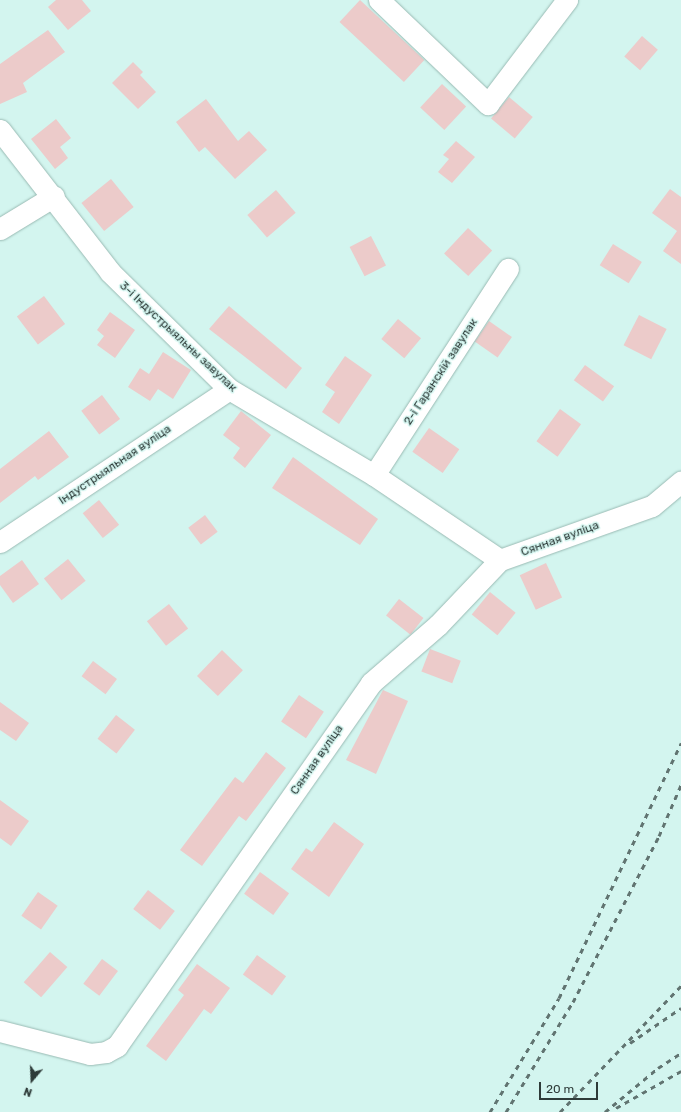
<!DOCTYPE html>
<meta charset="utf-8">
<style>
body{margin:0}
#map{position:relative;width:681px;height:1112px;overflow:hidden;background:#d3f5ef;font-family:Rubik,sans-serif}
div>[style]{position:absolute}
.building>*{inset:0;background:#eccbca;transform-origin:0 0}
.roads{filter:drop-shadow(0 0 1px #99bab3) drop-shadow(0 0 1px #99bab3)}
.street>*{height:21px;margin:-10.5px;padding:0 10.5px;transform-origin:10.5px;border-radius:10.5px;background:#fff}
.rail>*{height:3px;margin-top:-1.5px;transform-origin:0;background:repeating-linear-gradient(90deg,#617471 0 5px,transparent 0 10px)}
span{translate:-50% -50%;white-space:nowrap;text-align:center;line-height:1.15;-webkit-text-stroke:3px #d3f5ef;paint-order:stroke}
.street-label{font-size:12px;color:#2e3b39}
.north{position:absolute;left:12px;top:1060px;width:40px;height:40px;-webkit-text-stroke:3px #d3f5ef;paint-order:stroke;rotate:199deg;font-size:11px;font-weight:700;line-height:16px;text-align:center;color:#2e3b39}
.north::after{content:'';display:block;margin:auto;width:14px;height:18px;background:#2e3b39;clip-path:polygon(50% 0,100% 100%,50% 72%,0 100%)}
.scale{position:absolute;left:539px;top:1082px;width:59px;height:18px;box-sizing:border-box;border:2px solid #2e3b39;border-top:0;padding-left:5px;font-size:12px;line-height:14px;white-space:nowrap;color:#2e3b39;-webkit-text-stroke:3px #d3f5ef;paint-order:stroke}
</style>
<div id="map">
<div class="building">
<i style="clip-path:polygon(56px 0,82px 0,91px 11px,68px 30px,48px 7px)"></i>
<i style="left:360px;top:0;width:88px;height:30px;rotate:43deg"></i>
<i style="clip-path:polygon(48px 30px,65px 52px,23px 83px,27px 92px,0 104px,0 64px)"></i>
<i style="left:642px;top:36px;width:21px;height:27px;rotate:41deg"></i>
<i style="clip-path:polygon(133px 62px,143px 72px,140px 75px,156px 92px,138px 109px,112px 83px)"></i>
<i style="left:442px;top:84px;width:33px;height:32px;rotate:43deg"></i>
<i style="left:509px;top:97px;width:31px;height:28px;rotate:40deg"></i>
<i style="clip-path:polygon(206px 99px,238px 141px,249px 131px,267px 150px,235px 179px,205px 147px,199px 152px,176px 122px)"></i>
<i style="clip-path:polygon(56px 119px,71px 138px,60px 147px,68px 158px,55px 169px,31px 139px)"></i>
<i style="clip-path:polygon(456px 141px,475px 157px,452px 183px,438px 172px,449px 159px,443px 155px)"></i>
<i style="left:111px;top:179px;width:36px;height:38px;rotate:51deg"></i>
<i style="clip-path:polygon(670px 189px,681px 197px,681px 264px,663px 251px,677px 231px,652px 213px)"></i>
<i style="left:276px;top:190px;width:30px;height:38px;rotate:49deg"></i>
<i style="left:468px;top:228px;width:33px;height:35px;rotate:43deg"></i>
<i style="left:371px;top:236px;width:33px;height:24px;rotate:63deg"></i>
<i style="left:613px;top:244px;width:34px;height:25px;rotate:32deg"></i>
<i style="left:44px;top:296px;width:35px;height:34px;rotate:53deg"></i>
<i style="clip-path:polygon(229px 306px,302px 368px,286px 389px,209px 329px)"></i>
<i style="clip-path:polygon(110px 312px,135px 330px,115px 358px,97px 345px,104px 336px,97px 330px)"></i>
<i style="left:639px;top:315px;width:31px;height:34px;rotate:27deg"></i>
<i style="left:398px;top:319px;width:30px;height:26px;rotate:40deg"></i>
<i style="left:489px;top:321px;width:28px;height:25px;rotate:35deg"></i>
<i style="clip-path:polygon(163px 352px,191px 370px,173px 399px,158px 389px,150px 401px,128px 387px,140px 368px,149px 374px)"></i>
<i style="clip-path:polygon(345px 356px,372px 375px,339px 424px,322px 412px,335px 392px,325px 385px)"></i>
<i style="left:585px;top:365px;width:36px;height:19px;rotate:36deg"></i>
<i style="left:102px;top:395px;width:30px;height:26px;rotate:53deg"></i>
<i style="left:560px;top:409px;width:26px;height:40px;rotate:36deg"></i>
<i style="clip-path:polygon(241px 411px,271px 435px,245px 468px,233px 458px,240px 448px,223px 435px)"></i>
<i style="left:429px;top:428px;width:37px;height:29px;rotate:35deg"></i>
<i style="clip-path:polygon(49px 431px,69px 457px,38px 480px,35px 476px,0 503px,0 469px)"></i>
<i style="clip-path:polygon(293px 457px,378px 519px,360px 545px,272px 488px)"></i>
<i style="left:99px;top:500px;width:32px;height:21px;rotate:51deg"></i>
<i style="left:205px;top:515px;width:21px;height:21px;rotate:53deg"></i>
<i style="left:68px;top:559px;width:28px;height:31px;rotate:51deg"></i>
<i style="clip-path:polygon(22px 560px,39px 584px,13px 603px,0 585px,0 576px)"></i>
<i style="left:546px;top:563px;width:38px;height:29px;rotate:65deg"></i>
<i style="left:490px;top:592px;width:33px;height:29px;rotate:39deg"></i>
<i style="left:399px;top:599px;width:31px;height:21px;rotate:38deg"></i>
<i style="left:169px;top:604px;width:31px;height:28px;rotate:52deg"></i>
<i style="left:430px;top:649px;width:33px;height:24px;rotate:21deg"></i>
<i style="left:222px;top:650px;width:29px;height:36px;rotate:44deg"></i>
<i style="left:93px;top:661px;width:30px;height:19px;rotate:37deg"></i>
<i style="clip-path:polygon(383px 690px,408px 701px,376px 774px,346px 760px)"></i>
<i style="left:299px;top:695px;width:30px;height:32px;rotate:34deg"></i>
<i style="clip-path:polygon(0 702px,29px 723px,16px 741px,0 730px)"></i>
<i style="left:116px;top:715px;width:24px;height:30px;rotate:38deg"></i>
<i style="clip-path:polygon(266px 752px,286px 768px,246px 821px,239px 816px,202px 866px,180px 850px,235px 777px,243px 783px)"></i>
<i style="clip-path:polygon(0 800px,29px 821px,11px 846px,0 838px)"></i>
<i style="clip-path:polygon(334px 822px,364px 844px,329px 897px,291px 869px,306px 848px,312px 852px)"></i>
<i style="left:260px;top:872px;width:36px;height:27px;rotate:36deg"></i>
<i style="left:148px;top:890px;width:34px;height:24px;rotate:38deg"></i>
<i style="left:38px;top:892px;width:24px;height:29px;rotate:35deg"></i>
<i style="left:50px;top:952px;width:23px;height:40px;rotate:41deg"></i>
<i style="left:257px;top:955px;width:36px;height:24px;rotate:36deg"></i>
<i style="left:102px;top:959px;width:20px;height:31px;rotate:37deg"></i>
<i style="clip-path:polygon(197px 964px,230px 988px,211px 1014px,204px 1009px,166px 1061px,146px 1046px,184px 995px,178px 990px)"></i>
</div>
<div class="roads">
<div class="street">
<i style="left:379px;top:0;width:151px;rotate:43.7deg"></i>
<i style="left:488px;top:104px;width:131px;rotate:-52.8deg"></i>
<i style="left:0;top:130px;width:180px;rotate:52.2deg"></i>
<i style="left:110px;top:272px;width:167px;rotate:44.5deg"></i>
<i style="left:229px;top:389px;width:169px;rotate:30.7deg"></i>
<i style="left:374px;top:475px;width:152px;rotate:34deg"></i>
<i style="left:0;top:229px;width:63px;rotate:-31.4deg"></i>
<i style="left:374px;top:475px;width:246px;rotate:-57deg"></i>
<i style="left:0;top:542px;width:275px;rotate:-33.7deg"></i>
<i style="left:0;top:1031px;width:93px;rotate:14.3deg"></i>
<i style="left:90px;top:1054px;width:16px;rotate:-7deg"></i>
<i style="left:106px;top:1052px;width:13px;rotate:-29deg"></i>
<i style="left:117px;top:1046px;width:443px;rotate:-55deg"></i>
<i style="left:371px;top:683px;width:89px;rotate:-40.9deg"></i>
<i style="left:438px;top:625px;width:90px;rotate:-46.4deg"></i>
<i style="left:500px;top:560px;width:161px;rotate:-19.6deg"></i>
<i style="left:652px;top:506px;width:38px;rotate:-40deg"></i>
</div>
</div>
<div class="rail">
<i style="left:630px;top:1043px;width:62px;rotate:-34.5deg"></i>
<i style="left:616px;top:1108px;width:75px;rotate:-29.6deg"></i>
<i style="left:490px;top:1112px;width:133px;rotate:-58.8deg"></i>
<i style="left:559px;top:998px;width:283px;rotate:-64.4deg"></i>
<i style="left:506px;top:1112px;width:129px;rotate:-58.7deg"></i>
<i style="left:573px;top:1002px;width:187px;rotate:-62.6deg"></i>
<i style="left:659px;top:836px;width:56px;rotate:-66.7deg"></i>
<i style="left:560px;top:1112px;width:175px;rotate:-46.2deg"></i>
<i style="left:605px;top:1112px;width:69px;rotate:-39.7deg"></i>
<i style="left:658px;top:1068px;width:27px;rotate:-33deg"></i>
</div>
<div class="street-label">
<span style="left:178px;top:337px;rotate:43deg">3-і Індустрыяльны завулак</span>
<span style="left:441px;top:372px;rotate:-57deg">2-і Гаранскій завулак</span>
<span style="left:115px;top:465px;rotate:-34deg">Індустрыяльная вуліца</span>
<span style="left:560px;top:539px;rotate:-20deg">Сянная вуліца</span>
<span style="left:317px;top:760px;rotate:-55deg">Сянная вуліца</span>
</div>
<div class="north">N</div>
<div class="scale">20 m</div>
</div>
